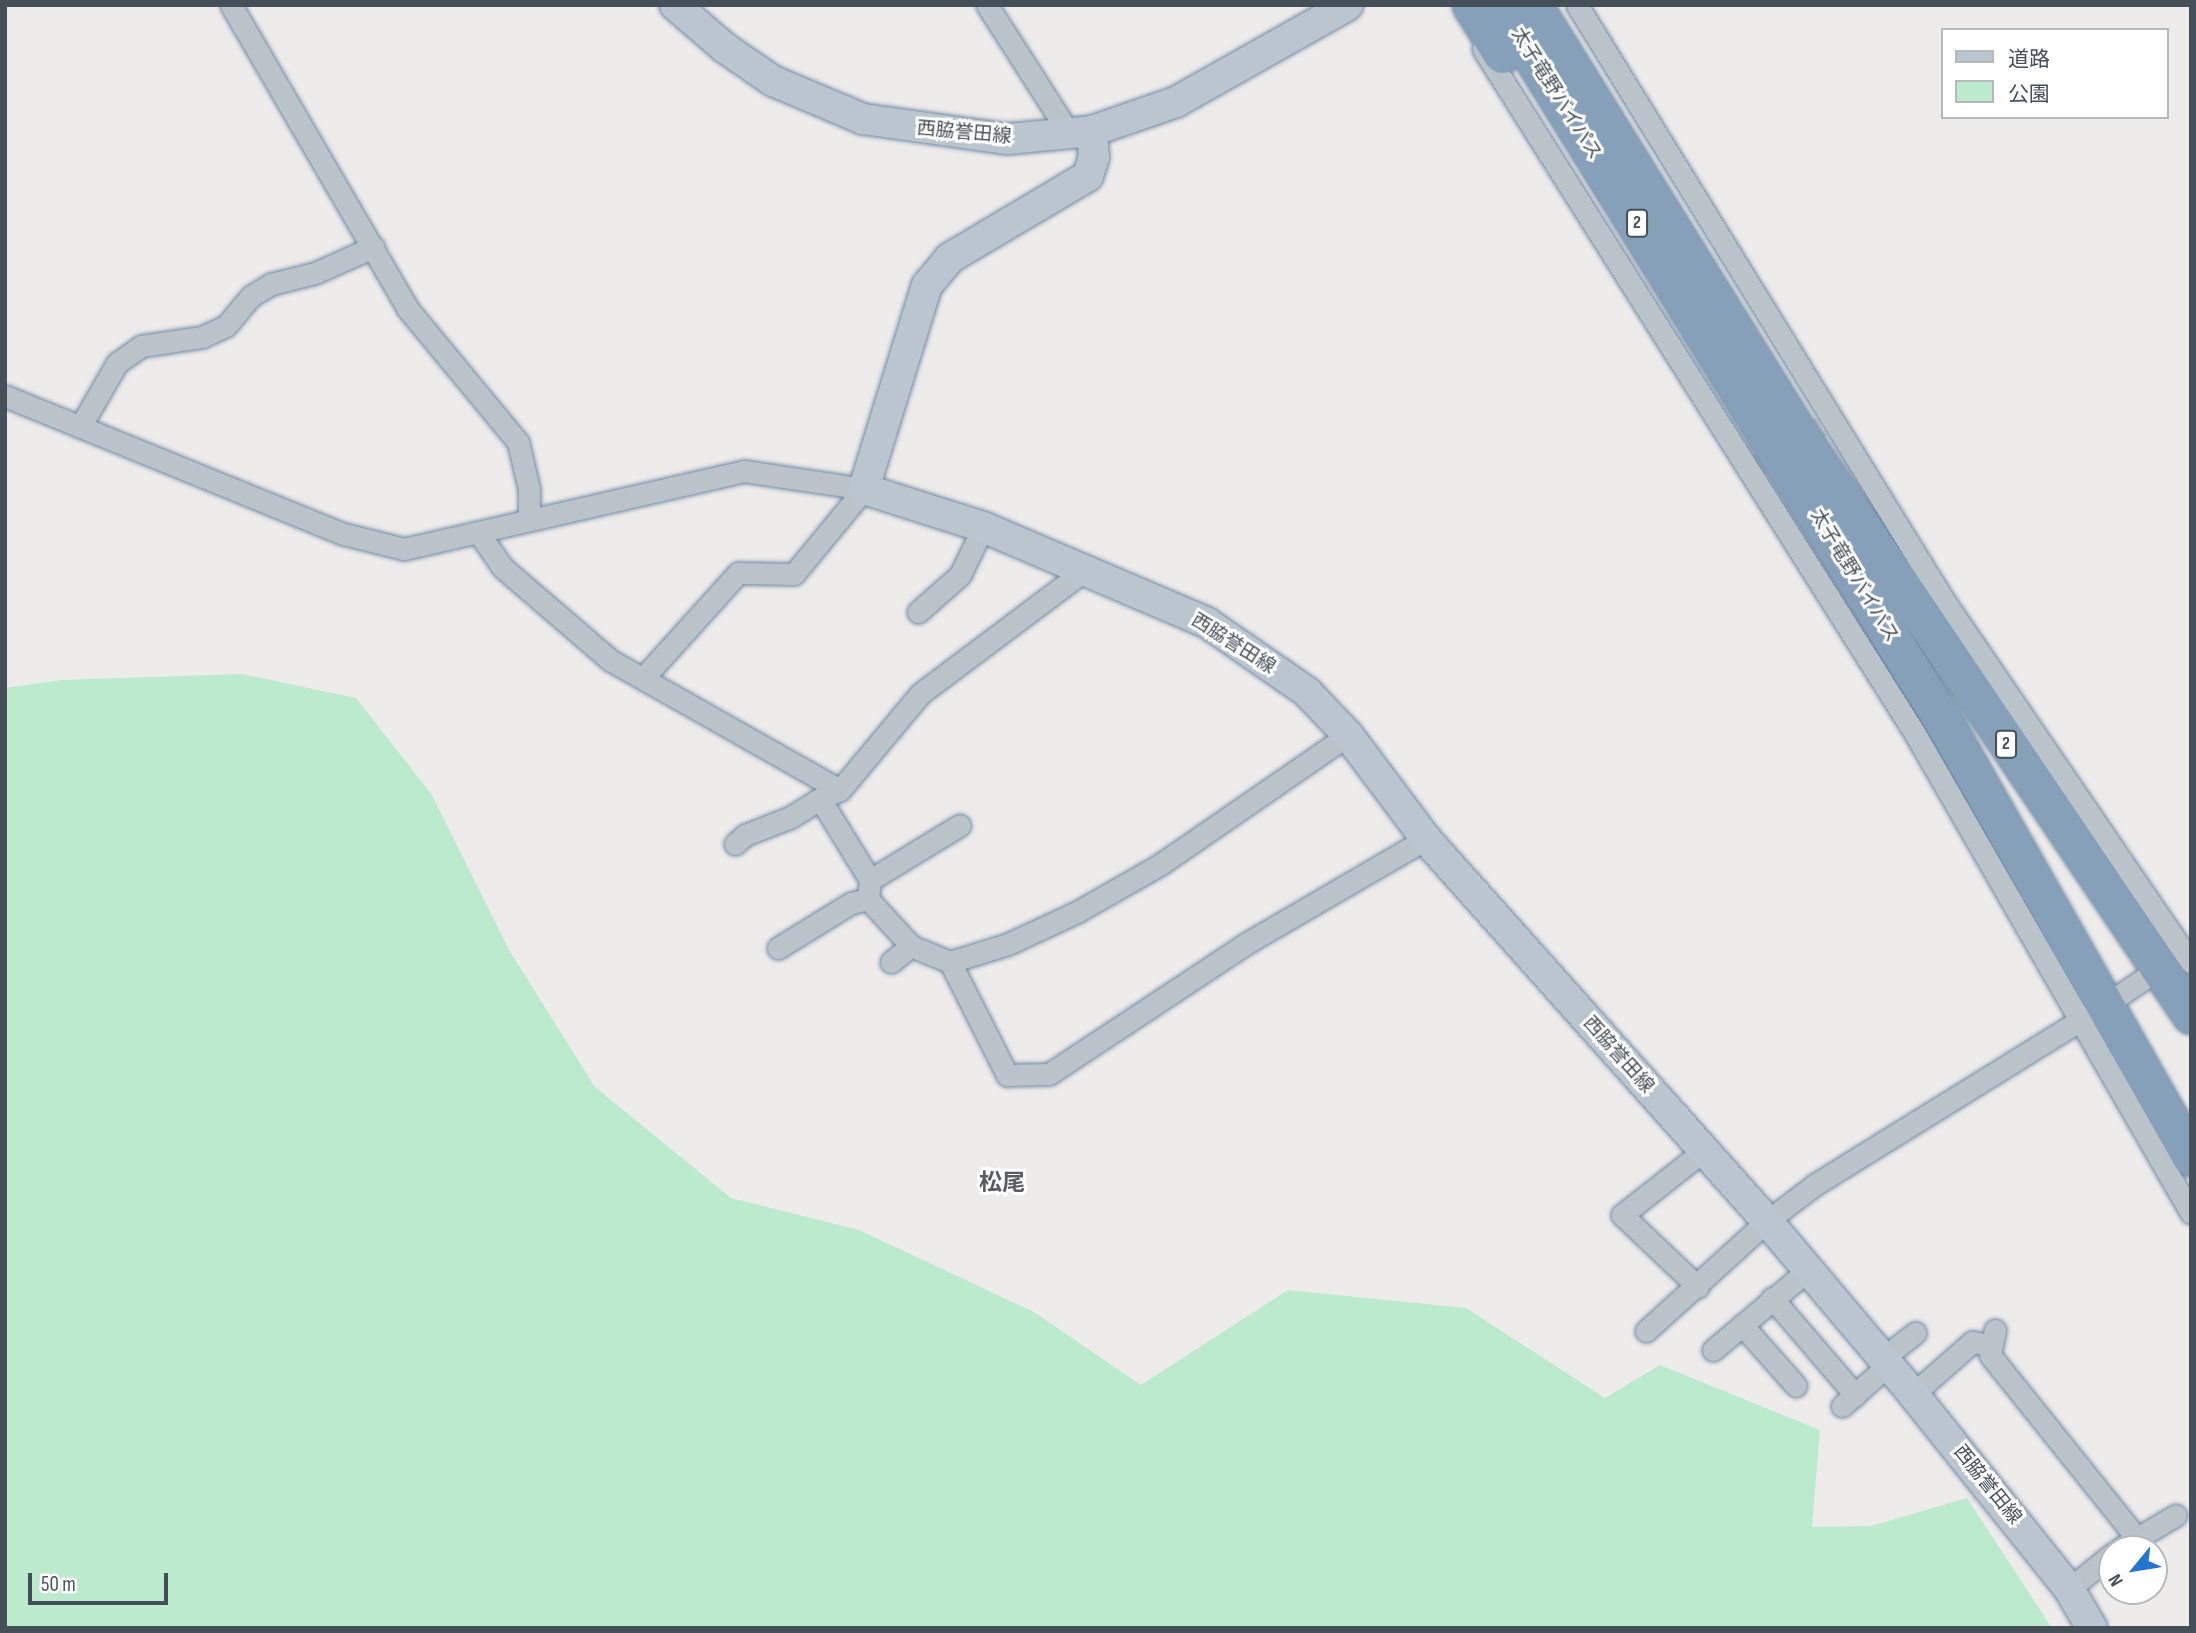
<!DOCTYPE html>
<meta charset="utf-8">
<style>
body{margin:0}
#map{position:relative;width:2196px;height:1633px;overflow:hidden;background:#eeebeb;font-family:"Sofia Sans Condensed","Noto Sans JP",sans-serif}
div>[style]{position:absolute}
.green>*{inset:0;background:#bbebcc}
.street-tunnel>*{height:21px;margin-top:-10.5px;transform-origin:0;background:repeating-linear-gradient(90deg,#cccccd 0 21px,transparent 0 31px)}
.roads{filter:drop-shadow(0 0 2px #718ba4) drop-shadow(0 0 2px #718ba4)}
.street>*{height:21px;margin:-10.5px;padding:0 10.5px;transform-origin:10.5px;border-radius:10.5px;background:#bac3ca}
.secondary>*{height:30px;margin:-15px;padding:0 15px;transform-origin:15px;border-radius:15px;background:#bac5cf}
.highway>*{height:37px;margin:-18.5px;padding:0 18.5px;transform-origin:18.5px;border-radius:18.5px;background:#85a0b8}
span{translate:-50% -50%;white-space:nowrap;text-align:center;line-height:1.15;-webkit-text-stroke:6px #fff;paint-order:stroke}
.shield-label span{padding:2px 5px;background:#fff;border:2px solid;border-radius:5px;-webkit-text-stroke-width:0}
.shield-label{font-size:18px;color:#454f57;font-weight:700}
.street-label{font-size:19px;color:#454f57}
.quarter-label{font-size:23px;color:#595c60;font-weight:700}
.frame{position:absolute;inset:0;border:7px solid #454f57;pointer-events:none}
.legend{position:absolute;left:1941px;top:28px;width:228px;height:91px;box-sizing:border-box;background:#fff;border:2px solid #b5b9bc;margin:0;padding:9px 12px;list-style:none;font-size:21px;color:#454f57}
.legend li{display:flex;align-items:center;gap:14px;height:35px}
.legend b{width:35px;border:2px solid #b5b9bc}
.north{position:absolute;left:2098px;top:1535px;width:70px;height:70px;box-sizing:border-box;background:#fff;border:2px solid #b5b9bc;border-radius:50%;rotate:240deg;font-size:19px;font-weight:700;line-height:28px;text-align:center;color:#454f57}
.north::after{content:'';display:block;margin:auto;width:24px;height:32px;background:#2375d0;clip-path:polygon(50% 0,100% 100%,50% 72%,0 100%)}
.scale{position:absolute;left:28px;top:1573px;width:140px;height:32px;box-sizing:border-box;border:4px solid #454f57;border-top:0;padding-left:9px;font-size:21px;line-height:24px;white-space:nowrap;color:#454f57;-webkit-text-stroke:5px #fff;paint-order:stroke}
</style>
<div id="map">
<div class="green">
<i style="clip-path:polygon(242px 674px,356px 698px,432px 795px,509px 950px,595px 1087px,731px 1198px,859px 1230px,1034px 1312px,1141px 1385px,1288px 1290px,1466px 1308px,1605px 1398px,1660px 1365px,1820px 1430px,1812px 1527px,1871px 1526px,1967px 1498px,2052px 1628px,5px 1628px,5px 688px,62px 680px)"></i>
</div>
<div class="street-tunnel">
<i style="left:1750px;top:469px;width:98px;rotate:-30.8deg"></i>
</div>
<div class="roads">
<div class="street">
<i style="left:231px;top:5px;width:350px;rotate:59.8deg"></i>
<i style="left:407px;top:308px;width:174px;rotate:50.4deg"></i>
<i style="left:518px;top:442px;width:48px;rotate:76.8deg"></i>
<i style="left:529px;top:489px;width:31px;rotate:90deg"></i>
<i style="left:987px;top:5px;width:152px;rotate:57.4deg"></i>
<i style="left:1577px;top:5px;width:698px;rotate:58.36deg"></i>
<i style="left:1943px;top:599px;width:440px;rotate:55.7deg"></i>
<i style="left:1483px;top:49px;width:808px;rotate:57.75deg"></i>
<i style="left:1914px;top:732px;width:555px;rotate:60.06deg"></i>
<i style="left:5px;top:396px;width:366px;rotate:22.2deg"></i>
<i style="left:344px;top:534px;width:62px;rotate:14deg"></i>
<i style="left:404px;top:549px;width:349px;rotate:-12.9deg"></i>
<i style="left:744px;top:471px;width:121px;rotate:8.5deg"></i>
<i style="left:864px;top:489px;width:110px;rotate:129.5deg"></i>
<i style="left:794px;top:574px;width:56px;rotate:-179deg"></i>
<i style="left:738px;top:573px;width:139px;rotate:132.1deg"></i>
<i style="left:80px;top:427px;width:74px;rotate:-60deg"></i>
<i style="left:117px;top:363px;width:29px;rotate:-35deg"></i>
<i style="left:141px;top:346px;width:62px;rotate:-8.4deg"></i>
<i style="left:202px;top:337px;width:26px;rotate:-25deg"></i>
<i style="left:226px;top:326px;width:39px;rotate:-50deg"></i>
<i style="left:251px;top:296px;width:23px;rotate:-31deg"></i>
<i style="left:271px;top:284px;width:45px;rotate:-14deg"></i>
<i style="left:315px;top:273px;width:64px;rotate:-24.1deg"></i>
<i style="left:480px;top:535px;width:39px;rotate:55deg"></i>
<i style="left:502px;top:567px;width:143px;rotate:40.7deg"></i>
<i style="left:610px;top:660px;width:264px;rotate:29.5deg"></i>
<i style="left:1081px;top:573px;width:201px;rotate:143.1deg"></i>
<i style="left:920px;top:694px;width:125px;rotate:129.8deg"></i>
<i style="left:840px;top:790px;width:22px;rotate:156deg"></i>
<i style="left:820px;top:799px;width:95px;rotate:58.3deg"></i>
<i style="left:870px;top:880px;width:19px;rotate:96deg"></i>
<i style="left:868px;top:899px;width:64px;rotate:47.5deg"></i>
<i style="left:911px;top:946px;width:42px;rotate:22.3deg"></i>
<i style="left:950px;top:962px;width:61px;rotate:-17.2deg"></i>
<i style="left:1008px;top:944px;width:76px;rotate:-24.9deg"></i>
<i style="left:1077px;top:912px;width:97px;rotate:-29.7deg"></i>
<i style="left:1161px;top:864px;width:227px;rotate:-34.6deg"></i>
<i style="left:918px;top:612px;width:56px;rotate:-41.4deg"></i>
<i style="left:960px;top:575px;width:53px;rotate:-64.4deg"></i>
<i style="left:735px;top:844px;width:13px;rotate:-42deg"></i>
<i style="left:745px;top:835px;width:49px;rotate:-21.4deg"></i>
<i style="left:791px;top:817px;width:34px;rotate:-32deg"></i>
<i style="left:870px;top:880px;width:105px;rotate:-31.4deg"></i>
<i style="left:778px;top:948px;width:86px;rotate:-31.7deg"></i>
<i style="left:851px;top:903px;width:17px;rotate:-13deg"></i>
<i style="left:891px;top:962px;width:26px;rotate:-39deg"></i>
<i style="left:950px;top:962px;width:127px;rotate:63.2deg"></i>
<i style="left:1007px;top:1075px;width:42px;rotate:-1.4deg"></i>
<i style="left:1049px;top:1074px;width:237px;rotate:-33.5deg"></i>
<i style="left:1247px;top:943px;width:207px;rotate:-30.2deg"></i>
<i style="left:2117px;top:997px;width:37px;rotate:-34deg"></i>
<i style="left:1698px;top:1287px;width:105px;rotate:-136.5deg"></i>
<i style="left:1622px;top:1215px;width:103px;rotate:-38.3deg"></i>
<i style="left:1772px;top:1298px;width:128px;rotate:49.4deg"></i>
<i style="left:1742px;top:1325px;width:81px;rotate:48.5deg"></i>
<i style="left:1995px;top:1330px;width:25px;rotate:101deg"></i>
<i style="left:1990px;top:1355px;width:232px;rotate:51.3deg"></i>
<i style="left:1646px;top:1331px;width:164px;rotate:-42.3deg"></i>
<i style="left:1767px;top:1221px;width:61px;rotate:-37.1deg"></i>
<i style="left:1816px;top:1184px;width:321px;rotate:-31.8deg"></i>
<i style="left:1713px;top:1350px;width:124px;rotate:-40.1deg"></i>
<i style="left:1883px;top:1358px;width:41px;rotate:-38deg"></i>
<i style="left:1913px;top:1394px;width:79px;rotate:-41.4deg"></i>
<i style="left:1972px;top:1342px;width:20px;rotate:9deg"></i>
<i style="left:1842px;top:1406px;width:62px;rotate:-41.7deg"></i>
<i style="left:2119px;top:1549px;width:66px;rotate:-30.8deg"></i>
<i style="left:2069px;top:1589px;width:55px;rotate:-39.1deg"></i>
</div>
<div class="secondary">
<i style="left:675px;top:5px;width:66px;rotate:40.7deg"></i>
<i style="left:725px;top:48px;width:58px;rotate:34.5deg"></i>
<i style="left:773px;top:81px;width:98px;rotate:22.9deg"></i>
<i style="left:863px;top:119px;width:146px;rotate:7.9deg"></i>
<i style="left:1008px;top:139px;width:84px;rotate:-5.4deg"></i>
<i style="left:1092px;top:131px;width:89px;rotate:-19deg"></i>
<i style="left:1176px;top:102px;width:197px;rotate:-29.4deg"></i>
<i style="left:1092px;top:131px;width:26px;rotate:86deg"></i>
<i style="left:1094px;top:157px;width:20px;rotate:108deg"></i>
<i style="left:1088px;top:176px;width:161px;rotate:149.3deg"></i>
<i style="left:950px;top:258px;width:35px;rotate:130deg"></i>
<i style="left:927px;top:285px;width:214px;rotate:107.2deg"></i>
<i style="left:864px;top:489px;width:125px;rotate:17.7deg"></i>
<i style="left:983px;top:527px;width:242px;rotate:23.1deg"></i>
<i style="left:1206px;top:622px;width:123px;rotate:34.7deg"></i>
<i style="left:1307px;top:692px;width:59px;rotate:46.4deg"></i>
<i style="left:1348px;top:735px;width:130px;rotate:53.1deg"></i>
<i style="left:1426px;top:839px;width:512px;rotate:48.25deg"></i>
<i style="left:1767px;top:1221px;width:226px;rotate:49.8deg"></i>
<i style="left:1913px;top:1394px;width:250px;rotate:51.3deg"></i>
<i style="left:2069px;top:1589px;width:45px;rotate:59.5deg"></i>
</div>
<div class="highway">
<i style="left:1471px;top:5px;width:58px;rotate:57.7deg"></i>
<i style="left:1500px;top:5px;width:851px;rotate:58.25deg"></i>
<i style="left:1948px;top:729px;width:492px;rotate:60.4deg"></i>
<i style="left:1533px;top:5px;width:498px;rotate:58.2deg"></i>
<i style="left:1795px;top:428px;width:708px;rotate:56deg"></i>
</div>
</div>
<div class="shield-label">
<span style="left:1637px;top:223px">2</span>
<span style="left:2006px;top:744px">2</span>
</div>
<div class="street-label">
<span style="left:1556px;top:94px;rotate:58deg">太子竜野バイパス</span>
<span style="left:964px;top:133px;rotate:5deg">西脇誉田線</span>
<span style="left:1854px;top:576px;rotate:59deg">太子竜野バイパス</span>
<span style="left:1233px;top:644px;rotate:32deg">西脇誉田線</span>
<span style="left:1618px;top:1055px;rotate:48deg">西脇誉田線</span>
<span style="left:1987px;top:1485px;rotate:51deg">西脇誉田線</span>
</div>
<div class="quarter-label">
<span style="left:1002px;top:1183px">松尾</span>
</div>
<div class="frame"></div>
<ul class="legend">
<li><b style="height:9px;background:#bac5cf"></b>道路</li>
<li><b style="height:19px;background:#bbebcc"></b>公園</li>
</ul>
<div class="north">N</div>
<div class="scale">50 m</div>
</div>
